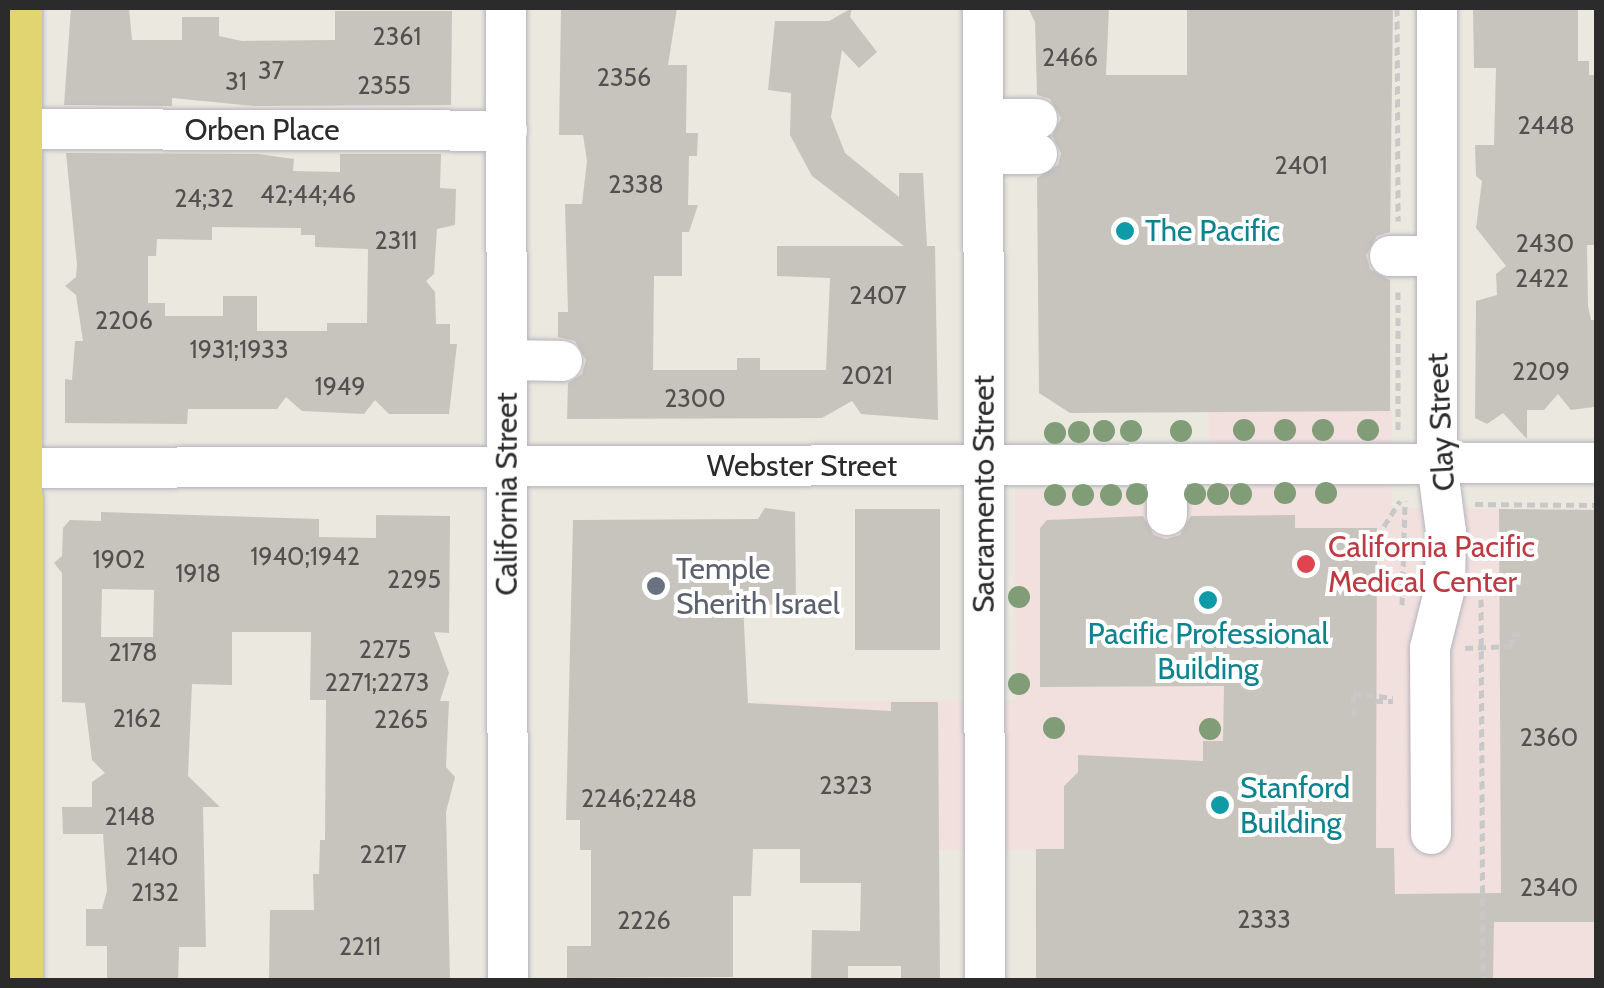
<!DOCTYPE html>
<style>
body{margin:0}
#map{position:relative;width:1604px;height:988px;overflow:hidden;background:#ebe8df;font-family:Cabin,sans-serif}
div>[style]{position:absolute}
.medical>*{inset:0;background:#f1e0de}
.building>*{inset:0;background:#c7c4be;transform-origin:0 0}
.path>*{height:5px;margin-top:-2.5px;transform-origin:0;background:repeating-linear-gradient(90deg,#c8c8c8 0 8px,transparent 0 13px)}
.roads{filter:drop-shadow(0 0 2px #b3b4bd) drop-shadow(0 0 2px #b3b4bd)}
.minor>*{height:40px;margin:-20px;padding:0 20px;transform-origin:20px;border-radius:20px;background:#fff}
.major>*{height:50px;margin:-25px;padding:0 25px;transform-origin:25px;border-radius:25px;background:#e0d570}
.trees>*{width:22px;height:22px;margin:-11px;border-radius:50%;background:#809d78}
.dots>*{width:28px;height:28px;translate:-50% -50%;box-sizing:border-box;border:5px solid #fff;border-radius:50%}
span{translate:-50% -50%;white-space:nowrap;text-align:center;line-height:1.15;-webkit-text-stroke:8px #fff;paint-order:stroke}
.number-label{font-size:25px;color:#525150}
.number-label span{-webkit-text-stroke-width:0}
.street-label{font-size:30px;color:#2b2b2b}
.culture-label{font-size:30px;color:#0d838f}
.left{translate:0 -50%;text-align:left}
.health-label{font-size:30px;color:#be3a42}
.worship-label{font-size:30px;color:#5b616d}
.frame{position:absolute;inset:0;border:10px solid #2b2b2b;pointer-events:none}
</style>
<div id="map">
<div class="medical">
<i style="clip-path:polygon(1391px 43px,1392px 508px,1596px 509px,1596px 980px,1036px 980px,1035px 850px,754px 850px,754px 702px,1016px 700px,1015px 490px,1209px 489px,1207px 44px)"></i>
</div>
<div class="building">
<i style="clip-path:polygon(71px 8px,129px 8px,132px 40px,182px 40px,182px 17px,219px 17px,219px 36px,242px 41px,335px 40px,335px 11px,452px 11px,451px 105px,254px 106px,172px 98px,172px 106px,64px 105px)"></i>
<i style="clip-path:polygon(561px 8px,677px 8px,668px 65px,687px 65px,686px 133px,698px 133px,697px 156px,689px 156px,688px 205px,698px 205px,689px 232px,682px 232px,682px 276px,654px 276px,653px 370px,737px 370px,737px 358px,760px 358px,760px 370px,826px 370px,830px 278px,777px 276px,777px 246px,904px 246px,812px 176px,790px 135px,791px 93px,768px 90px,775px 21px,829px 21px,852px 8px,850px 17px,877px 52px,859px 68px,842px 50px,831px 117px,845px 153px,899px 197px,899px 173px,923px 173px,927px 246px,935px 246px,938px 420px,861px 414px,852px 401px,822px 418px,567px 419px,568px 383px,582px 374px,586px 360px,575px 341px,558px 337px,558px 312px,568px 312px,565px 204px,582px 204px,587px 161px,583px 135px,559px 135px)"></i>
<i style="clip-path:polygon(1028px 8px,1109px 8px,1106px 75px,1187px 75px,1187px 8px,1393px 8px,1390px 232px,1377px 236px,1366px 255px,1370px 269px,1390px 280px,1390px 411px,1070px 413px,1039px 393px,1037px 178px,1058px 165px,1061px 153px,1052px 136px,1061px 118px,1050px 99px,1037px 95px,1035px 22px)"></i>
<i style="clip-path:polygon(1473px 8px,1578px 8px,1578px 61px,1589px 61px,1589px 75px,1596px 75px,1596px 245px,1587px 245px,1588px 306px,1591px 320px,1596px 320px,1594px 407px,1571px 410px,1558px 394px,1544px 410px,1527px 410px,1527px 439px,1503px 413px,1487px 424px,1475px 418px,1476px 301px,1497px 295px,1496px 274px,1506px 266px,1476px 228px,1482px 181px,1476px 176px,1475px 145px,1494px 145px,1496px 68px,1474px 68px)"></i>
<i style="clip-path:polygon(evenodd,66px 153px,258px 154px,294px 159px,293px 171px,340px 172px,340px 154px,441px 154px,440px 188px,456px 189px,455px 225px,437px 229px,434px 274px,426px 281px,435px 292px,436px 324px,450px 324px,450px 344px,457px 344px,449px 414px,389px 414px,375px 400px,364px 414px,302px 411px,286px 397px,277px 409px,188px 409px,187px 424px,65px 423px,65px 379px,72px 380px,75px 341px,83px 341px,76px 295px,65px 286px,76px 277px,77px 265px,66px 153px,212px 227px,301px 228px,301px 235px,315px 235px,315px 247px,368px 249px,367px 323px,327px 323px,327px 331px,257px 331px,257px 296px,223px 296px,223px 316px,165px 316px,165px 303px,148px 303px,148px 256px,156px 256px,157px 239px,212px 240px,212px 227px)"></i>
<i style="clip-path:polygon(765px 508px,795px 512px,796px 604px,743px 605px,748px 703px,891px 711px,891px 702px,938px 702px,940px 980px,901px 980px,901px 966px,848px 966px,848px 980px,811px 980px,812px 930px,860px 931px,861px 883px,800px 883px,800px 849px,753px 849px,751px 896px,733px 896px,733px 977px,567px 978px,567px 946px,591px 946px,591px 850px,580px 850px,580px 820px,566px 820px,573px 520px,758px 519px)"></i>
<i style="left:855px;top:509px;width:85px;height:141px"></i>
<i style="clip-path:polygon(1499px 509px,1596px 510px,1596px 922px,1494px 922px,1493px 980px,1036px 978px,1036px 849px,1064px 849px,1064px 786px,1078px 772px,1078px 755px,1203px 761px,1203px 741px,1223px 741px,1224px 686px,1040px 687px,1040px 528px,1047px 520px,1143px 516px,1154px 535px,1166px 539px,1180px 535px,1191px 516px,1295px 515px,1295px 528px,1377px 528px,1376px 848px,1394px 848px,1395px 894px,1501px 893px)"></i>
<i style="clip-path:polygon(evenodd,101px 512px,319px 519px,319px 537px,376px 538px,376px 515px,450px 516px,449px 633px,434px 632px,449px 673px,440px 701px,449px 701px,446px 767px,455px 777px,446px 812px,450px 980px,269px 980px,270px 910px,314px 910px,313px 874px,319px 874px,320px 840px,325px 840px,326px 700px,310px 700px,311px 632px,232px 632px,232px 685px,192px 684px,188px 776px,220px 807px,203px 807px,206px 947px,179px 947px,178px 980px,107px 979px,107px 946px,86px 946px,86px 909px,102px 909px,107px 891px,103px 834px,63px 834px,62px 807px,92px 807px,92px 782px,105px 773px,92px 760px,85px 703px,62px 702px,62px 573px,54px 563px,62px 556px,63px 528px,70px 520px,101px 521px,101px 512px,102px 589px,154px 590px,153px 637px,101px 637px,102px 589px)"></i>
</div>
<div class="path">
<i style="left:1397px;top:8px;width:213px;rotate:89.7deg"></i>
<i style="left:1398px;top:292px;width:139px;rotate:90deg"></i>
<i style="left:1475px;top:504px;width:121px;rotate:0.5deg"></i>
<i style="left:1377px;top:537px;width:43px;rotate:-57.4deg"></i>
<i style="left:1481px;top:599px;width:381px;rotate:89.7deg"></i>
<i style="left:1402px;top:605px;width:104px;rotate:-88.3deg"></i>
<i style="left:1465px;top:648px;width:47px;rotate:-2.4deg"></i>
<i style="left:1512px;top:646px;width:12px;rotate:-90deg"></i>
<i style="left:1512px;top:634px;width:10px"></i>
<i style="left:1375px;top:701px;width:18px"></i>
<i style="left:1354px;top:716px;width:23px;rotate:-92deg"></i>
<i style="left:1353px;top:693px;width:40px;rotate:7.1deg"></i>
</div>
<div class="roads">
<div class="minor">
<i style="left:506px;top:8px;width:972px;rotate:89.88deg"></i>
<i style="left:983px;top:8px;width:972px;rotate:89.88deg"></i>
<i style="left:983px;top:119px;width:54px"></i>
<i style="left:17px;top:129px;width:490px;rotate:0.2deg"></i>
<i style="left:983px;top:154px;width:54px"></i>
<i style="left:1390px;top:256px;width:47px"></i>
<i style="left:507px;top:360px;width:55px;rotate:1deg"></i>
<i style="left:1167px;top:465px;width:50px;rotate:90deg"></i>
<i style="left:18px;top:468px;width:1578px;rotate:-0.18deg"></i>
<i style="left:1431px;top:834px;width:186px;rotate:-90.3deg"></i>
<i style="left:1430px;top:648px;width:62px;rotate:-76deg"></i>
<i style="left:1445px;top:588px;width:56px;rotate:-89deg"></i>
<i style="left:1446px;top:532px;width:70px;rotate:-97.4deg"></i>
<i style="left:1437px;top:463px;width:455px;rotate:-90deg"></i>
</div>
<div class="major">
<i style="left:17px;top:8px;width:972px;rotate:89.94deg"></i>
</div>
</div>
<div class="trees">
<i style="left:1244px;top:430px"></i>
<i style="left:1285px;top:430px"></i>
<i style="left:1323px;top:430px"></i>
<i style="left:1368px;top:430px"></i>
<i style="left:1104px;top:431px"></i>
<i style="left:1131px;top:431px"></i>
<i style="left:1181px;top:431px"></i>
<i style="left:1079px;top:432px"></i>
<i style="left:1055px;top:433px"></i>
<i style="left:1285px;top:493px"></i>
<i style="left:1326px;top:493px"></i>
<i style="left:1137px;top:494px"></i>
<i style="left:1195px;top:494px"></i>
<i style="left:1218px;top:494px"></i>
<i style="left:1241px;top:494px"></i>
<i style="left:1055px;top:495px"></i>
<i style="left:1083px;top:495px"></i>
<i style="left:1111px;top:495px"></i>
<i style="left:1019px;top:597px"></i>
<i style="left:1019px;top:684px"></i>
<i style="left:1054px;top:728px"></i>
<i style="left:1210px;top:729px"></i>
</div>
<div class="dots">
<i style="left:1125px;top:231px;background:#0f9aa8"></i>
<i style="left:1306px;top:564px;background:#e0444e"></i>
<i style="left:656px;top:586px;background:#6b7280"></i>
<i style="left:1208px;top:600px;background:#0f9aa8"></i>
<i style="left:1220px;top:805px;background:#0f9aa8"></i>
</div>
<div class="number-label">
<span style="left:397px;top:36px">2361</span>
<span style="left:1070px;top:57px">2466</span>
<span style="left:271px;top:70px">37</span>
<span style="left:624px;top:77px">2356</span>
<span style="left:236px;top:81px">31</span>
<span style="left:384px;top:85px">2355</span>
<span style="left:1546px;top:125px">2448</span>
<span style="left:1301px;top:165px">2401</span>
<span style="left:636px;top:184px">2338</span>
<span style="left:308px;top:194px">42;44;46</span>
<span style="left:204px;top:198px">24;32</span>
<span style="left:396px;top:240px">2311</span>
<span style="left:1545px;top:243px">2430</span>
<span style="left:1542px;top:278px">2422</span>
<span style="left:878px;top:295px">2407</span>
<span style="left:124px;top:320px">2206</span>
<span style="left:239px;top:349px">1931;1933</span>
<span style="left:1541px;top:371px">2209</span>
<span style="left:867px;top:375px">2021</span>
<span style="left:340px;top:386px">1949</span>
<span style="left:695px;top:398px">2300</span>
<span style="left:305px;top:556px">1940;1942</span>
<span style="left:119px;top:559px">1902</span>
<span style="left:198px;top:573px">1918</span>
<span style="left:414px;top:579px">2295</span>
<span style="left:385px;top:649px">2275</span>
<span style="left:133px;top:652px">2178</span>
<span style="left:377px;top:682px">2271;2273</span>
<span style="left:137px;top:718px">2162</span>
<span style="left:401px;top:719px">2265</span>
<span style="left:1549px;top:737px">2360</span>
<span style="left:846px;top:785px">2323</span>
<span style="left:639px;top:798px">2246;2248</span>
<span style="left:130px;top:816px">2148</span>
<span style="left:383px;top:854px">2217</span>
<span style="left:152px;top:856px">2140</span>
<span style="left:1549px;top:887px">2340</span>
<span style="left:155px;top:892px">2132</span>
<span style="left:1264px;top:919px">2333</span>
<span style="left:644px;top:920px">2226</span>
<span style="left:360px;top:946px">2211</span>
</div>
<div class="street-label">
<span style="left:262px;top:130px">Orben Place</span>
<span style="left:1441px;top:422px;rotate:-93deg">Clay Street</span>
<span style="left:802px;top:466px">Webster Street</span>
<span style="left:507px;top:494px;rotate:-90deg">California Street</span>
<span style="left:984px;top:494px;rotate:-90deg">Sacramento Street</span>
</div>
<div class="culture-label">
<span class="left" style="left:1145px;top:231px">The Pacific</span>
<span style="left:1208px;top:651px">Pacific Professional<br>Building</span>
<span class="left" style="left:1240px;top:805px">Stanford<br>Building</span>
</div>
<div class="health-label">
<span class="left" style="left:1328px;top:564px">California Pacific<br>Medical Center</span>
</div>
<div class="worship-label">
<span class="left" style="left:676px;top:586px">Temple<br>Sherith Israel</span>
</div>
<div class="frame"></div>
</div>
